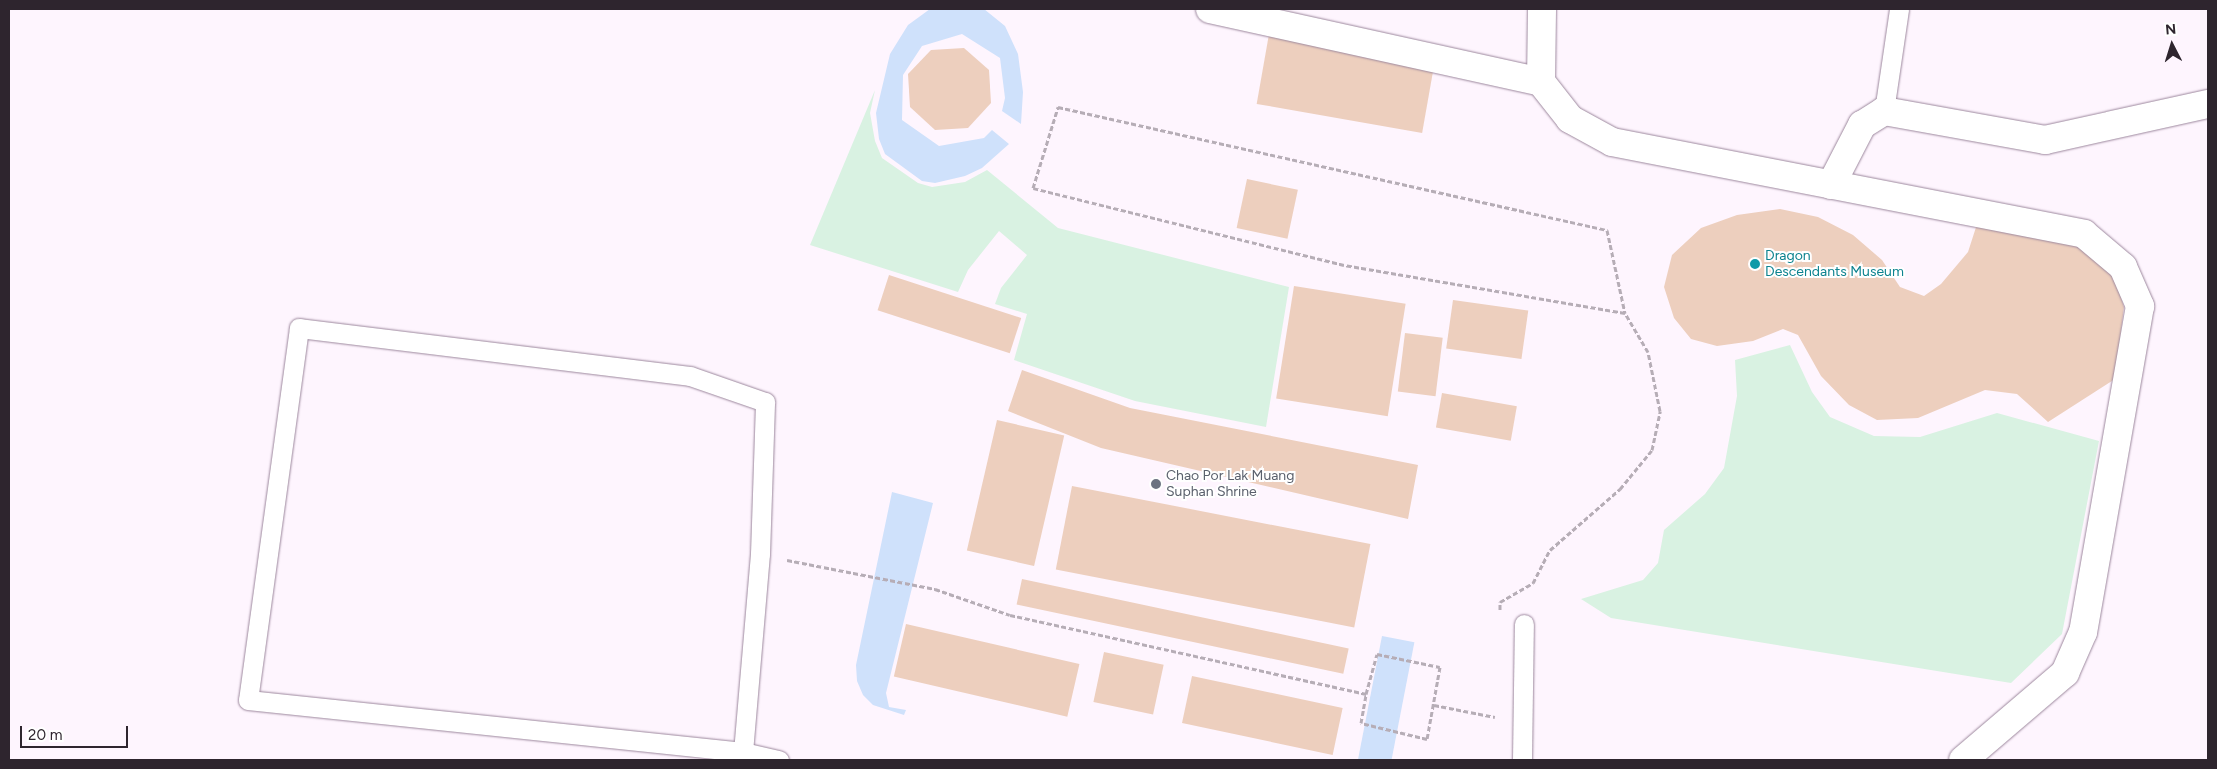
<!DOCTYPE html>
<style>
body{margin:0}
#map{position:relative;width:2217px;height:769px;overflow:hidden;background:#fef5fe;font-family:Figtree,sans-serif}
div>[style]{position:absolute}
.green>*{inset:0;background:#d9f2e2}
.water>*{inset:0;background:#cfe1fb;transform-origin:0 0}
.building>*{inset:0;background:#edcfbe;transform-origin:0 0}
.path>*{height:3px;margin-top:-1.5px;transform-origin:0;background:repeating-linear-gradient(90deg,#b6adb6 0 5px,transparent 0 7.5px)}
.roads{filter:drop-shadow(0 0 1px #9c879d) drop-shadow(0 0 1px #9c879d)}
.lane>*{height:19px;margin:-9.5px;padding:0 9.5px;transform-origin:9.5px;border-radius:9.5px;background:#fff}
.street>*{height:28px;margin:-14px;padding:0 14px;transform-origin:14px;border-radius:14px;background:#fff}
.dots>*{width:14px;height:14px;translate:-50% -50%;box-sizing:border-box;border:2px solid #fff;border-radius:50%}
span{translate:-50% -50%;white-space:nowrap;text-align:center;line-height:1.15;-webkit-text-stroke:4px #fff;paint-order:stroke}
.culture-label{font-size:14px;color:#0d838f}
.left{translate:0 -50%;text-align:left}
.worship-label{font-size:14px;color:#5b616d}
.frame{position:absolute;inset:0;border:10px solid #2e252e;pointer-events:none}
.north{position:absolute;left:2147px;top:20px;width:50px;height:50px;-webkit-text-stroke:4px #fff;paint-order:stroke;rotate:355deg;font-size:14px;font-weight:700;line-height:20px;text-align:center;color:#2e252e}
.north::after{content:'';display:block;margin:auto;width:18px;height:22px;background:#2e252e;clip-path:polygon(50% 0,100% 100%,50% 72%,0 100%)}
.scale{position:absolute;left:20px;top:726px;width:108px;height:22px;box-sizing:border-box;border:2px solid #2e252e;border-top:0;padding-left:6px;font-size:15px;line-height:18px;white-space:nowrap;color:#2e252e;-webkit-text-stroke:4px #fff;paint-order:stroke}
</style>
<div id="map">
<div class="green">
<i style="clip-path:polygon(875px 90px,870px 113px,875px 141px,882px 158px,918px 183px,932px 187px,965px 182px,987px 170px,1058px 228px,1289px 287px,1266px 427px,1135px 401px,1014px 360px,1027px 314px,995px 304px,1001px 288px,1027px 255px,999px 231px,968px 270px,958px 292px,810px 245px)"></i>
<i style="clip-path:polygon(1790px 345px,1812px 392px,1830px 417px,1874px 436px,1920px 437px,1997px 413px,2099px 441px,2062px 634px,2011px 683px,1611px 618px,1581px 599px,1643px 580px,1658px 563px,1664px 530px,1705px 494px,1724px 468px,1737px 396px,1735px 360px)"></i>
</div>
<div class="water">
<i style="clip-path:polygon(930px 9px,984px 9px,1005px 26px,1018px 54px,1023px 92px,1021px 124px,1002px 111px,1005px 98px,1000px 58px,962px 34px,922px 46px,903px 75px,902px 120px,939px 146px,984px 138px,992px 130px,1009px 144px,982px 168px,965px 176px,935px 183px,922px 181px,885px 154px,879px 139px,876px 113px,890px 54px,908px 25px)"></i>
<i style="clip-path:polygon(892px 492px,933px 503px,886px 693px,889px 707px,906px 710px,904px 715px,873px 705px,863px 695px,857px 681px,856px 665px)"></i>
<i style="left:1382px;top:636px;width:33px;height:126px;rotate:11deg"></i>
</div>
<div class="building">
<i style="left:1269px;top:34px;width:168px;height:71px;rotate:10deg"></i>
<i style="clip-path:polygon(964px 48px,989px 70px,991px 103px,968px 128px,935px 130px,910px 107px,908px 74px,931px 50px)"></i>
<i style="left:1247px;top:179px;width:52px;height:50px;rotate:12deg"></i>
<i style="clip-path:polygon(1780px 209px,1818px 217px,1853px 235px,1882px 260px,1900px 287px,1924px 296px,1941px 284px,1968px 252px,1978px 221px,2079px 241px,2113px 272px,2124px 307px,2115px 379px,2048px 422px,2017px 394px,1985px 390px,1918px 418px,1877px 420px,1849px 405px,1821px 376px,1798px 335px,1783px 329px,1753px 341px,1717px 346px,1691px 339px,1674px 318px,1664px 287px,1672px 255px,1701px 228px,1737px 215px)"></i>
<i style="left:889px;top:275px;width:139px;height:37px;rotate:18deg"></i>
<i style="left:1294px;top:286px;width:113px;height:114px;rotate:9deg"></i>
<i style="left:1453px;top:300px;width:76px;height:49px;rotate:8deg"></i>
<i style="left:1405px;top:333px;width:38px;height:59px;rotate:7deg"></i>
<i style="clip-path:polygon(1022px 370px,1130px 408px,1418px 465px,1408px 519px,1101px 448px,1008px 411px)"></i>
<i style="left:1442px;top:393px;width:76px;height:35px;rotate:10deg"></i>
<i style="left:997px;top:420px;width:69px;height:134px;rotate:13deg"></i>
<i style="left:1072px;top:486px;width:304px;height:85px;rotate:11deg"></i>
<i style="left:1022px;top:579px;width:334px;height:26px;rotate:12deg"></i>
<i style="left:906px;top:624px;width:178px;height:54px;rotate:13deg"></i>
<i style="left:1104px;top:652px;width:61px;height:51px;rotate:12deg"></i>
<i style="left:1192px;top:676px;width:154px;height:48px;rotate:12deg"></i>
</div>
<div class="path">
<i style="left:787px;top:560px;width:151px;rotate:11.1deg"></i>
<i style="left:935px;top:589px;width:79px;rotate:19.1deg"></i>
<i style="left:1010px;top:615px;width:365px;rotate:12.5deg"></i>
<i style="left:1366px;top:694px;width:41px;rotate:-74.6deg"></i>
<i style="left:1377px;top:654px;width:64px;rotate:11.7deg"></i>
<i style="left:1440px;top:667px;width:73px;rotate:100.2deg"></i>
<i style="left:1427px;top:739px;width:68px;rotate:-166.4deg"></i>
<i style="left:1361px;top:723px;width:29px;rotate:-80deg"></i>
<i style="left:1500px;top:610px;width:8px;rotate:-90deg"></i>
<i style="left:1500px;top:602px;width:38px;rotate:-30deg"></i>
<i style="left:1533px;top:583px;width:37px;rotate:-63deg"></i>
<i style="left:1550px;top:550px;width:93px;rotate:-41.1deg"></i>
<i style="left:1620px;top:489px;width:50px;rotate:-50.6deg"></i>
<i style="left:1652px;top:450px;width:40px;rotate:-78deg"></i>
<i style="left:1660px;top:411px;width:60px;rotate:-101.5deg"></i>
<i style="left:1648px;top:352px;width:45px;rotate:-120.5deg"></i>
<i style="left:1625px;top:313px;width:285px;rotate:-170.3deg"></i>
<i style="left:1344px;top:265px;width:320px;rotate:-166.1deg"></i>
<i style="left:1033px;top:188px;width:85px;rotate:-72.8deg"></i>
<i style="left:1058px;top:107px;width:563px;rotate:12.63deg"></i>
<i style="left:1607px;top:230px;width:85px;rotate:77.8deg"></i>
<i style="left:1434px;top:705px;width:62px;rotate:11.1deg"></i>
</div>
<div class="roads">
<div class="lane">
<i style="left:1884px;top:111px;width:103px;rotate:-81.6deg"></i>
<i style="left:743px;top:752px;width:199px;rotate:-85.1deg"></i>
<i style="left:760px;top:554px;width:152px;rotate:-88.1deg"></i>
<i style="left:765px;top:402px;width:79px;rotate:-160.9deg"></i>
<i style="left:690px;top:376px;width:394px;rotate:-173deg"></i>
<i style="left:299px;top:328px;width:375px;rotate:97.8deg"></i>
<i style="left:248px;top:700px;width:498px;rotate:6deg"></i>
<i style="left:743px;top:752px;width:37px;rotate:13deg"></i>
<i style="left:1522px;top:760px;width:136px;rotate:-89.2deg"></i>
</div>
<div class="street">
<i style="left:1210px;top:9px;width:339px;rotate:12.4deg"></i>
<i style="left:1541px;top:82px;width:47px;rotate:51.9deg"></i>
<i style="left:1570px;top:119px;width:48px;rotate:28.7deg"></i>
<i style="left:1612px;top:142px;width:481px;rotate:11deg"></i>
<i style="left:2084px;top:234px;width:51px;rotate:40.2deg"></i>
<i style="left:2123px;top:267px;width:43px;rotate:66.4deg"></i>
<i style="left:2140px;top:306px;width:331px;rotate:99.9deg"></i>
<i style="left:2083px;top:632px;width:45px;rotate:113.7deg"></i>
<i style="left:2065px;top:673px;width:134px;rotate:139.5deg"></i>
<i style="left:1541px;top:82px;width:73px;rotate:-89.2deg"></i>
<i style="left:1831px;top:185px;width:68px;rotate:-62.7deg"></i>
<i style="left:1862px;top:125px;width:26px;rotate:-32deg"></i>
<i style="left:1884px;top:111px;width:164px;rotate:10.2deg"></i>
<i style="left:2045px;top:140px;width:167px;rotate:-12.5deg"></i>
</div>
</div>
<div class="dots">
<i style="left:1755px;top:264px;background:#0f9aa8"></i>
<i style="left:1156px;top:484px;background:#6b7280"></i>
</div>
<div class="culture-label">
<span class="left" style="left:1765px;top:264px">Dragon<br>Descendants Museum</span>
</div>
<div class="worship-label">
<span class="left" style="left:1166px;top:484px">Chao Por Lak Muang<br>Suphan Shrine</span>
</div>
<div class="frame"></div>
<div class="north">N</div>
<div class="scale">20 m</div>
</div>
